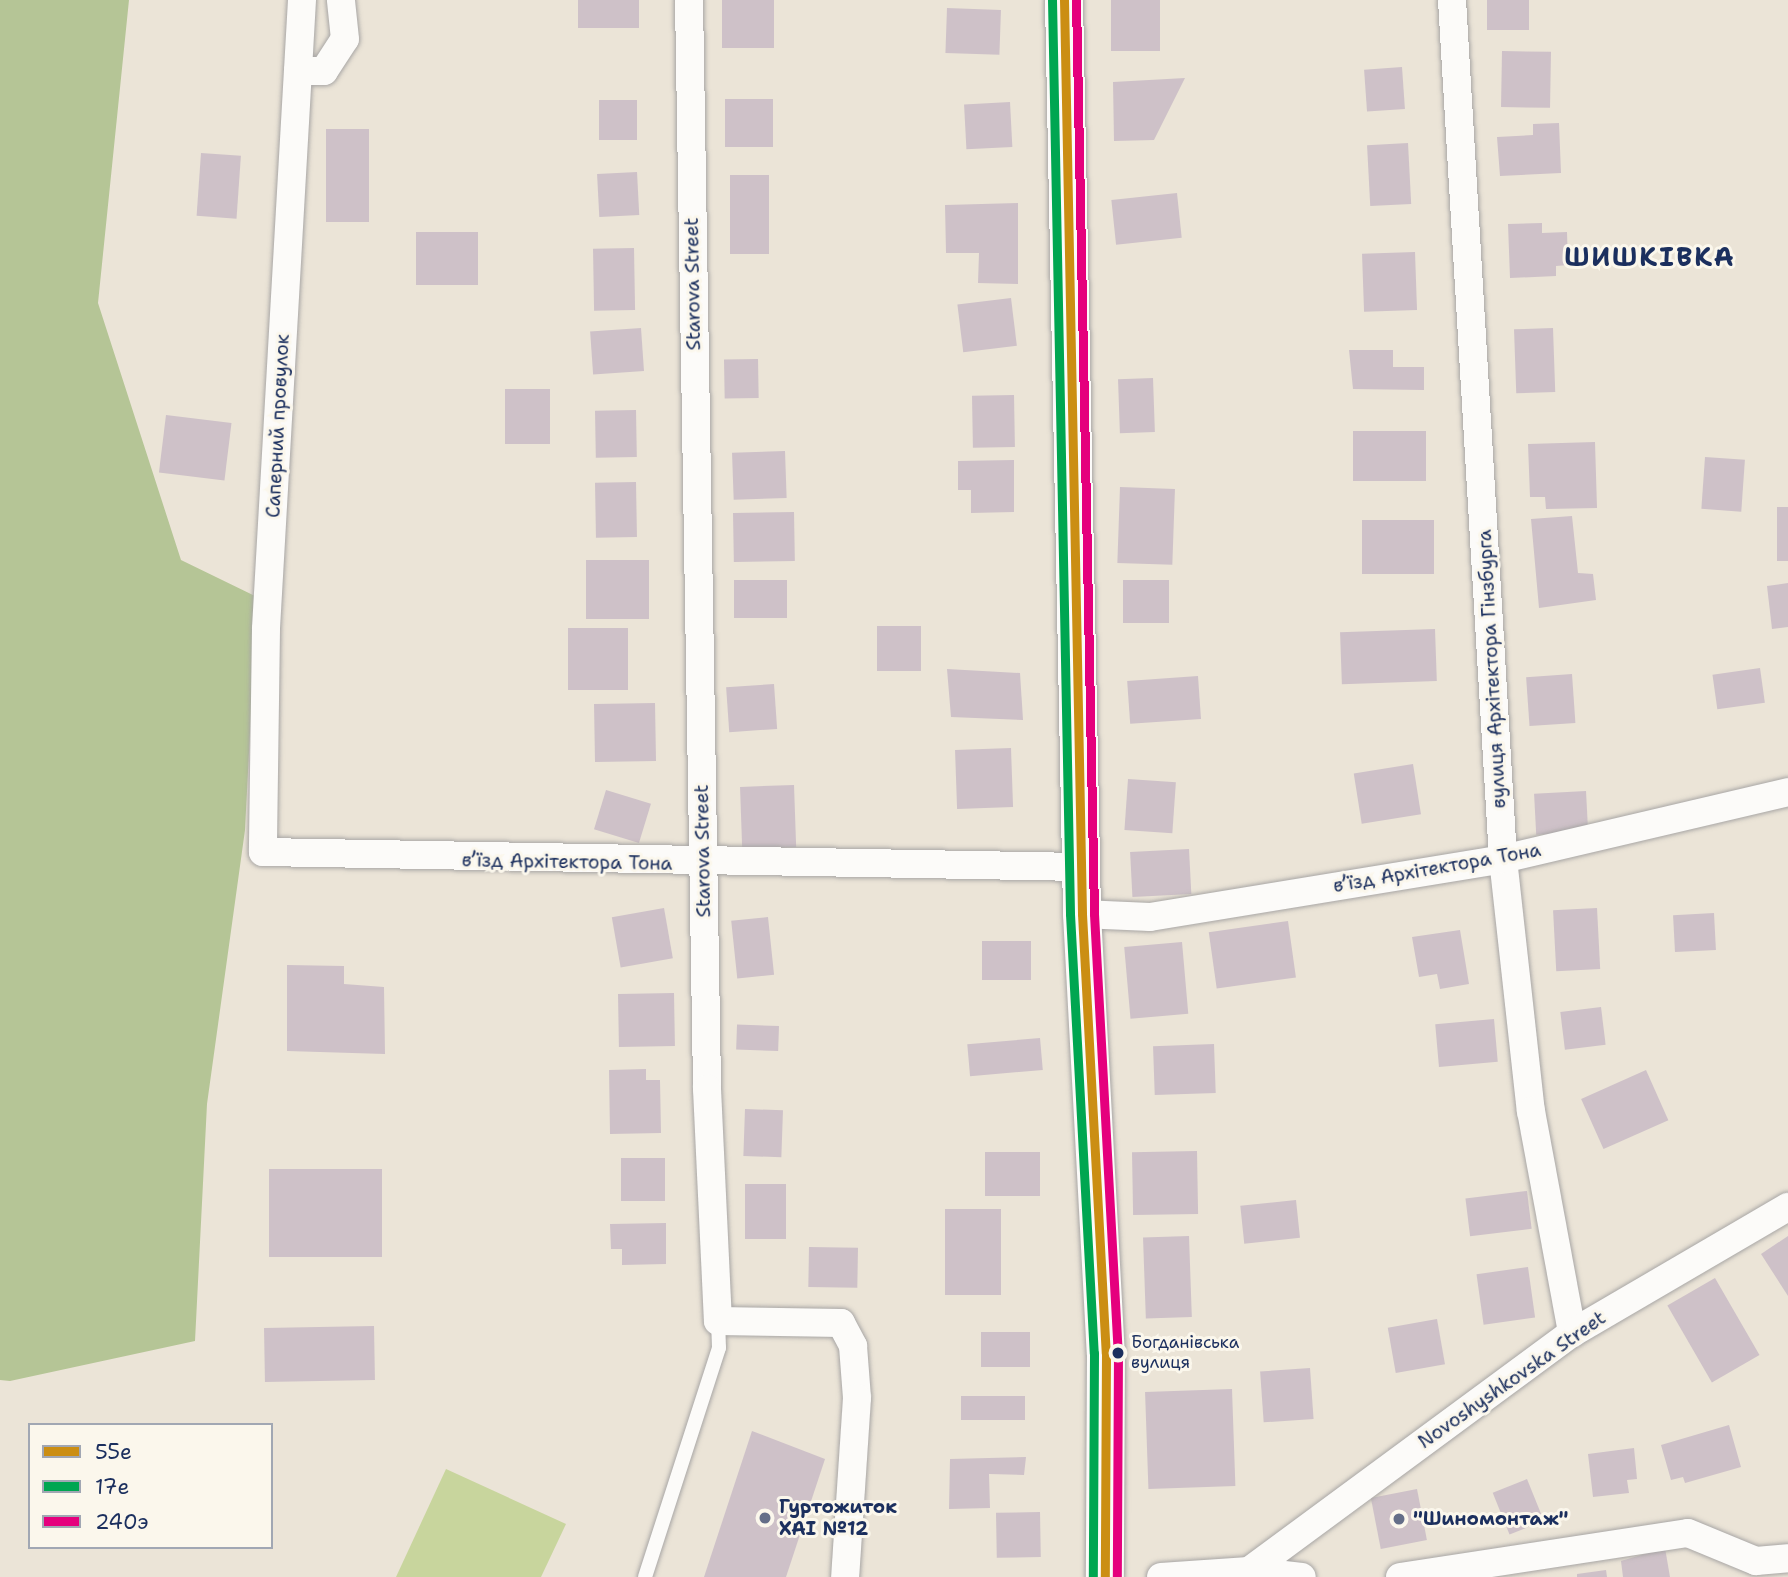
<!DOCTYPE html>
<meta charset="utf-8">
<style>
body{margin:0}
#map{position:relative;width:1788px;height:1577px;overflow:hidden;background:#ebe4d7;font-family:"Shantell Sans",sans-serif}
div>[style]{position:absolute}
.green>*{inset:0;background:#c8d59d}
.forest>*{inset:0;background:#b5c596}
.building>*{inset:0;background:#cec1c8;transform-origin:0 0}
.roads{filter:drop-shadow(0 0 2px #a8a6a5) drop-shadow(0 0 2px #a8a6a5)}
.lane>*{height:14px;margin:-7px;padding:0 7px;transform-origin:7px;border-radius:7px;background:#fcfbf9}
.street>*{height:28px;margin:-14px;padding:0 14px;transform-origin:14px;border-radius:14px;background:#fcfbf9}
.primary>*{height:38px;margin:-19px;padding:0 19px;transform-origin:19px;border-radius:19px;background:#fcfbf9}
.bus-1>*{height:9px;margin:-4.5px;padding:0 4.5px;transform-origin:4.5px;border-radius:4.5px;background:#cb8e13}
.bus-2>*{height:9px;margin:-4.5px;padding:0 4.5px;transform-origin:4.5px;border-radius:4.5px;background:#00a651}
.bus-3>*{height:9px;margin:-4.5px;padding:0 4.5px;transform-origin:4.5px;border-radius:4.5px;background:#e5007d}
.dots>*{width:19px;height:19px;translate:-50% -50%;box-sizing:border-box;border:4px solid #fbf7ec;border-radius:50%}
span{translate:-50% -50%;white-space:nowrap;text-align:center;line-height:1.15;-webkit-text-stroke:6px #fbf7ec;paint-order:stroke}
.bus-label{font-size:17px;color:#1b2f5e}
.left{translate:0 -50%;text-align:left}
.street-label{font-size:19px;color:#1b2f5e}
.poi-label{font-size:19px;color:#1b2f5e;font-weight:700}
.district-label{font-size:26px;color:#1b2f5e;font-weight:700;letter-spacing:2px}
.legend{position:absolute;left:28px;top:1423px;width:245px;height:126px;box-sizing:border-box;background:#fbf7ec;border:2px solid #a1a7b3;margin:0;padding:9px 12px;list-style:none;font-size:21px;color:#1b2f5e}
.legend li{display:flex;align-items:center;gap:14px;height:35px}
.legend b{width:35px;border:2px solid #a1a7b3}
</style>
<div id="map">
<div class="green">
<i style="clip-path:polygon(446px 1469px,566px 1524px,541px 1577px,396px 1577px)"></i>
</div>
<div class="forest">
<i style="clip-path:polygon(0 0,129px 0,98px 303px,181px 560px,257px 597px,245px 830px,207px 1104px,195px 1341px,10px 1381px,0 1380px)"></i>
</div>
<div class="building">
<i style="left:578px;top:0;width:61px;height:28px"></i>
<i style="left:722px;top:0;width:52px;height:48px"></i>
<i style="left:1111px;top:0;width:49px;height:51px"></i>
<i style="left:1487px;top:0;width:42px;height:30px"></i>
<i style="left:947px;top:8px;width:54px;height:45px;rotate:2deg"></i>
<i style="left:1502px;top:51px;width:49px;height:56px;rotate:1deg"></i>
<i style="left:1402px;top:67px;width:42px;height:38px;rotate:86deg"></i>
<i style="clip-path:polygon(1185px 78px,1154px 140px,1114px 141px,1113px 82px)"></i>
<i style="left:725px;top:99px;width:48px;height:48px"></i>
<i style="left:599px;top:100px;width:38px;height:40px"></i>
<i style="left:1010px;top:102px;width:45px;height:46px;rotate:87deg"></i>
<i style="clip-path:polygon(1559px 123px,1561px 173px,1500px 176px,1497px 137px,1533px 135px,1533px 124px)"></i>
<i style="left:326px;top:129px;width:43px;height:93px"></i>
<i style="left:1408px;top:143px;width:61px;height:41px;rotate:87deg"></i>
<i style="left:201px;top:153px;width:40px;height:63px;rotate:4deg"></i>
<i style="left:637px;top:172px;width:43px;height:40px;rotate:87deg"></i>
<i style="left:730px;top:175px;width:39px;height:79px"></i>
<i style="left:1177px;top:193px;width:45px;height:66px;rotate:84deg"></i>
<i style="clip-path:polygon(1018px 203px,1018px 284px,978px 283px,979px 253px,946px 253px,945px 205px)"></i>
<i style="clip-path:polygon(1542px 223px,1542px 233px,1567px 232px,1568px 265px,1556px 266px,1556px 276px,1510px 278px,1508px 224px)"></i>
<i style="left:416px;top:232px;width:62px;height:53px"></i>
<i style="left:634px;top:248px;width:62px;height:41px;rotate:89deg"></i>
<i style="left:1415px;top:252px;width:58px;height:53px;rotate:88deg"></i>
<i style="left:1011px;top:298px;width:48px;height:54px;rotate:83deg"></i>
<i style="left:641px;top:328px;width:43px;height:51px;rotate:86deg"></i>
<i style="left:1553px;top:328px;width:64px;height:39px;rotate:88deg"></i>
<i style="clip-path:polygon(1349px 350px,1393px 350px,1393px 367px,1424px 367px,1424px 390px,1353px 389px)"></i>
<i style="left:758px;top:359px;width:39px;height:34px;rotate:89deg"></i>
<i style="left:1153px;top:378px;width:54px;height:35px;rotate:88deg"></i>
<i style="left:505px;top:389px;width:45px;height:55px"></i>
<i style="left:1014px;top:395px;width:52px;height:42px;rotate:89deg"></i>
<i style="left:636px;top:410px;width:47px;height:41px;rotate:89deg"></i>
<i style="left:166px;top:415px;width:66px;height:58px;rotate:7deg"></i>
<i style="left:1426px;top:431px;width:50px;height:73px;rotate:90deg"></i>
<i style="clip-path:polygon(1595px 442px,1597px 508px,1546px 509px,1545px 497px,1530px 497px,1528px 444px)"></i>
<i style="left:785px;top:451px;width:47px;height:53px;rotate:88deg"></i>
<i style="left:1705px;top:457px;width:40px;height:52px;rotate:4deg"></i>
<i style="clip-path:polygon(1014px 460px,1014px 512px,971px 513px,971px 490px,958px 490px,958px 461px)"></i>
<i style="left:636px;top:482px;width:55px;height:41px;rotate:89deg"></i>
<i style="left:1120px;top:487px;width:55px;height:76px;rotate:2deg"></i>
<i style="left:1777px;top:507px;width:11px;height:54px"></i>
<i style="left:794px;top:512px;width:49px;height:61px;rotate:89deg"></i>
<i style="clip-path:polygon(1572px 516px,1578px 573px,1593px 574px,1596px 600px,1539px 608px,1531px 519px)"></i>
<i style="left:1362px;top:520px;width:72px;height:54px"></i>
<i style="left:586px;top:560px;width:63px;height:59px"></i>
<i style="left:787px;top:580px;width:38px;height:53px;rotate:90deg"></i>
<i style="left:1123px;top:580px;width:46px;height:43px"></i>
<i style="clip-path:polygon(1788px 583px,1788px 627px,1772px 629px,1767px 586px)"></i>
<i style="left:921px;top:626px;width:45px;height:44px;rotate:90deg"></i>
<i style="left:568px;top:628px;width:60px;height:62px"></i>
<i style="left:1435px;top:629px;width:52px;height:95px;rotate:88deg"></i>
<i style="left:1760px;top:668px;width:35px;height:48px;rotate:82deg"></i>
<i style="clip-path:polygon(947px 669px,1020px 673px,1023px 720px,951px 717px)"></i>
<i style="left:1572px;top:674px;width:49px;height:46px;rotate:86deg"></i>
<i style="left:1198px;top:676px;width:43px;height:71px;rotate:86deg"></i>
<i style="left:774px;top:684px;width:45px;height:48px;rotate:86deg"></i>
<i style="left:655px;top:703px;width:58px;height:61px;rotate:89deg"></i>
<i style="left:1011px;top:748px;width:59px;height:56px;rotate:88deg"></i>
<i style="left:1413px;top:764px;width:51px;height:60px;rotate:81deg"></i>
<i style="left:1128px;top:779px;width:48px;height:51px;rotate:4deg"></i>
<i style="left:794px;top:785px;width:62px;height:54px;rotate:88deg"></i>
<i style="left:606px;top:790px;width:47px;height:41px;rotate:17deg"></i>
<i style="left:1586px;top:791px;width:41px;height:52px;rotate:87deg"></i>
<i style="left:1189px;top:849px;width:45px;height:59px;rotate:87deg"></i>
<i style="left:664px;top:908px;width:51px;height:53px;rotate:80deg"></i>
<i style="left:1597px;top:908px;width:61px;height:44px;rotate:87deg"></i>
<i style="left:1714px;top:913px;width:37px;height:41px;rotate:87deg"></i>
<i style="left:768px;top:917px;width:58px;height:37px;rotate:84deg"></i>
<i style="left:1288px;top:921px;width:57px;height:80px;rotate:82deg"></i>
<i style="clip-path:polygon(1460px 930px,1469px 984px,1440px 989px,1437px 974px,1419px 977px,1412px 937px)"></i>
<i style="left:1031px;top:941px;width:39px;height:49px;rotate:90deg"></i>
<i style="left:1182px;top:942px;width:72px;height:58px;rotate:85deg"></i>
<i style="clip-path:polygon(287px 965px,344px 966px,344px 984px,384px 987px,385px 1054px,287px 1051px)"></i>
<i style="left:674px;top:993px;width:53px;height:56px;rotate:89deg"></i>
<i style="left:1601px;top:1007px;width:38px;height:41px;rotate:83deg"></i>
<i style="left:1494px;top:1019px;width:43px;height:59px;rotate:85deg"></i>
<i style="left:779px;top:1026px;width:25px;height:42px;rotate:92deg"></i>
<i style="left:1040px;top:1038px;width:32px;height:73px;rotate:85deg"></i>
<i style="left:1214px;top:1044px;width:49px;height:61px;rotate:88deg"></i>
<i style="clip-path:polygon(646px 1069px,646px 1080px,660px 1080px,661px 1133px,610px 1134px,609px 1070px)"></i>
<i style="left:1646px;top:1070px;width:55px;height:71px;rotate:66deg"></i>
<i style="left:745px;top:1109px;width:38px;height:47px;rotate:2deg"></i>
<i style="left:1197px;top:1151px;width:63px;height:65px;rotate:89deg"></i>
<i style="left:985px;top:1152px;width:55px;height:44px"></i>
<i style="left:665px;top:1158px;width:43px;height:44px;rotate:90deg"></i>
<i style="left:269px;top:1169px;width:113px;height:88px"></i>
<i style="left:745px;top:1184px;width:41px;height:55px"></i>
<i style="left:1527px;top:1191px;width:38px;height:62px;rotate:83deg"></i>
<i style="left:1296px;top:1200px;width:38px;height:56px;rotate:84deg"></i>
<i style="left:945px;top:1209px;width:56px;height:86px"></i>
<i style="clip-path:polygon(666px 1223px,666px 1264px,622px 1265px,622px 1249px,611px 1249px,610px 1224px)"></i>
<i style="left:1189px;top:1236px;width:81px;height:46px;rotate:88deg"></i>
<i style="clip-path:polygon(1788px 1236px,1788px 1296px,1761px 1254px)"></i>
<i style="left:809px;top:1247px;width:49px;height:40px;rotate:1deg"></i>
<i style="left:1528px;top:1267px;width:51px;height:52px;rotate:82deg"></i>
<i style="left:1715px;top:1278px;width:89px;height:55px;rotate:60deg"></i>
<i style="left:1437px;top:1319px;width:46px;height:50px;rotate:80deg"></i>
<i style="left:374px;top:1326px;width:54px;height:110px;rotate:89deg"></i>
<i style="left:981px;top:1332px;width:49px;height:35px"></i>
<i style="left:1310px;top:1368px;width:51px;height:50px;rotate:86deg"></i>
<i style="left:1232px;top:1389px;width:97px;height:87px;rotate:88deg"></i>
<i style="left:1025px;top:1396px;width:24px;height:64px;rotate:90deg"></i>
<i style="clip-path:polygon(1729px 1425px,1741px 1467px,1685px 1483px,1683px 1477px,1671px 1480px,1661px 1445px)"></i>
<i style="clip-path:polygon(752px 1431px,825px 1459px,786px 1577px,704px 1577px)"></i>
<i style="clip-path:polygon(1634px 1448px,1637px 1479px,1627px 1480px,1629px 1493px,1593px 1497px,1588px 1454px)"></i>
<i style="clip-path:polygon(1026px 1457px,1024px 1475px,989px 1474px,990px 1508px,949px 1509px,950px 1459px)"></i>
<i style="left:1527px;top:1479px;width:45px;height:37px;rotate:68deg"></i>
<i style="left:1417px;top:1489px;width:52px;height:47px;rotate:79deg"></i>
<i style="left:1040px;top:1512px;width:45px;height:44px;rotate:89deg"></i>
<i style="clip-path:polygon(1665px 1548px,1670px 1577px,1623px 1577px,1621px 1561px)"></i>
<i style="clip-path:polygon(1606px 1570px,1607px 1577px,1577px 1577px,1577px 1574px)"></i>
</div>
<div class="roads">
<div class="lane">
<i style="left:645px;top:1577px;width:241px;rotate:-72.1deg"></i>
<i style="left:719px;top:1348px;width:27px;rotate:-92deg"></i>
</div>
<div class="street">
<i style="left:302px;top:0;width:630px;rotate:93.28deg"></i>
<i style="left:266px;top:629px;width:223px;rotate:90.8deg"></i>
<i style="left:263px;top:852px;width:819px;rotate:1.05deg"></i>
<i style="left:689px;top:0;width:1089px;rotate:89.05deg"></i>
<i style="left:707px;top:1089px;width:232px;rotate:87.3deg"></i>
<i style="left:718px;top:1321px;width:123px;rotate:0.9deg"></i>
<i style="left:841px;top:1323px;width:26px;rotate:62deg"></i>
<i style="left:853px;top:1346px;width:52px;rotate:85.6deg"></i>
<i style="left:857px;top:1398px;width:179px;rotate:93.8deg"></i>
<i style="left:1452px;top:0;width:861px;rotate:86.6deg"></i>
<i style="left:1503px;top:859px;width:254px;rotate:83.7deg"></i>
<i style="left:1531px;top:1111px;width:226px;rotate:79.5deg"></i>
<i style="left:298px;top:71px;width:26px"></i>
<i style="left:324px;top:71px;width:38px;rotate:-57deg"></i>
<i style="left:345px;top:39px;width:39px;rotate:-96deg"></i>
<i style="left:1082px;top:914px;width:68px;rotate:2.5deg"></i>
<i style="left:1150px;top:917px;width:358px;rotate:-9.3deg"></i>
<i style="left:1503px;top:859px;width:293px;rotate:-13.2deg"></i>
<i style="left:1249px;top:1571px;width:401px;rotate:-36.4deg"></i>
<i style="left:1572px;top:1333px;width:250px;rotate:-30.3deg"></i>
<i style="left:1161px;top:1577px;width:88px;rotate:-3.9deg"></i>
<i style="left:1249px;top:1571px;width:53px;rotate:6.5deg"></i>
<i style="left:1400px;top:1577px;width:291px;rotate:-8.7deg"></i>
<i style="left:1688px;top:1533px;width:74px;rotate:22.4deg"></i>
<i style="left:1756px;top:1561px;width:32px;rotate:-5deg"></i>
</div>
<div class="primary">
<i style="left:1064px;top:0;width:914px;rotate:88.87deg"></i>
<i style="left:1082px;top:914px;width:440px;rotate:86.9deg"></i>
<i style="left:1106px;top:1353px;width:224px;rotate:90.3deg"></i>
</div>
</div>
<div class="bus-1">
<i style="left:1064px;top:0;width:914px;rotate:88.87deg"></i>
<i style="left:1082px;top:914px;width:440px;rotate:86.9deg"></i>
<i style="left:1106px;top:1353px;width:224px;rotate:90.3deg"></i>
</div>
<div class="bus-2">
<i style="left:1052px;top:0;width:914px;rotate:88.87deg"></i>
<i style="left:1070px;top:914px;width:440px;rotate:86.9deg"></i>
<i style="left:1094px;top:1353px;width:224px;rotate:90.3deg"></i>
</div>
<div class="bus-3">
<i style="left:1076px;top:0;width:914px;rotate:88.87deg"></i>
<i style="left:1094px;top:914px;width:439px;rotate:86.9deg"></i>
<i style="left:1118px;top:1352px;width:225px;rotate:90.3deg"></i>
</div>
<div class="dots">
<i style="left:1118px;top:1353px;background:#1b2f5e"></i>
<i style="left:765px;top:1518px;background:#646e88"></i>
<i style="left:1399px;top:1519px;background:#646e88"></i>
</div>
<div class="bus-label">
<span class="left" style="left:1131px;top:1353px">Богданівська<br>вулиця</span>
</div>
<div class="street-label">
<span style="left:693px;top:284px;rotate:-91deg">Starova Street</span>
<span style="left:278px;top:426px;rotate:-87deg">Саперний провулок</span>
<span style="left:1492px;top:669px;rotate:-93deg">вулиця Архітектора Гінзбурга</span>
<span style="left:703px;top:851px;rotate:-91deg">Starova Street</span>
<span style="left:567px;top:862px;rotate:1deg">в’їзд Архітектора Тона</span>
<span style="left:1437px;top:868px;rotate:-10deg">в’їзд Архітектора Тона</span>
<span style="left:1512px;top:1380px;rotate:-35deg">Novoshyshkovska Street</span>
</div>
<div class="poi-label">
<span class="left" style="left:779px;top:1518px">Гуртожиток<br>ХАІ №12</span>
<span class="left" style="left:1413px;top:1519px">"Шиномонтаж"</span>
</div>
<div class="district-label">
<span style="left:1650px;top:257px">ШИШКІВКА</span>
</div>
<ul class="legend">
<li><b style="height:9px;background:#cb8e13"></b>55е</li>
<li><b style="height:9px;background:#00a651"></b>17е</li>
<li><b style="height:9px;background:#e5007d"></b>240э</li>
</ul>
</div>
